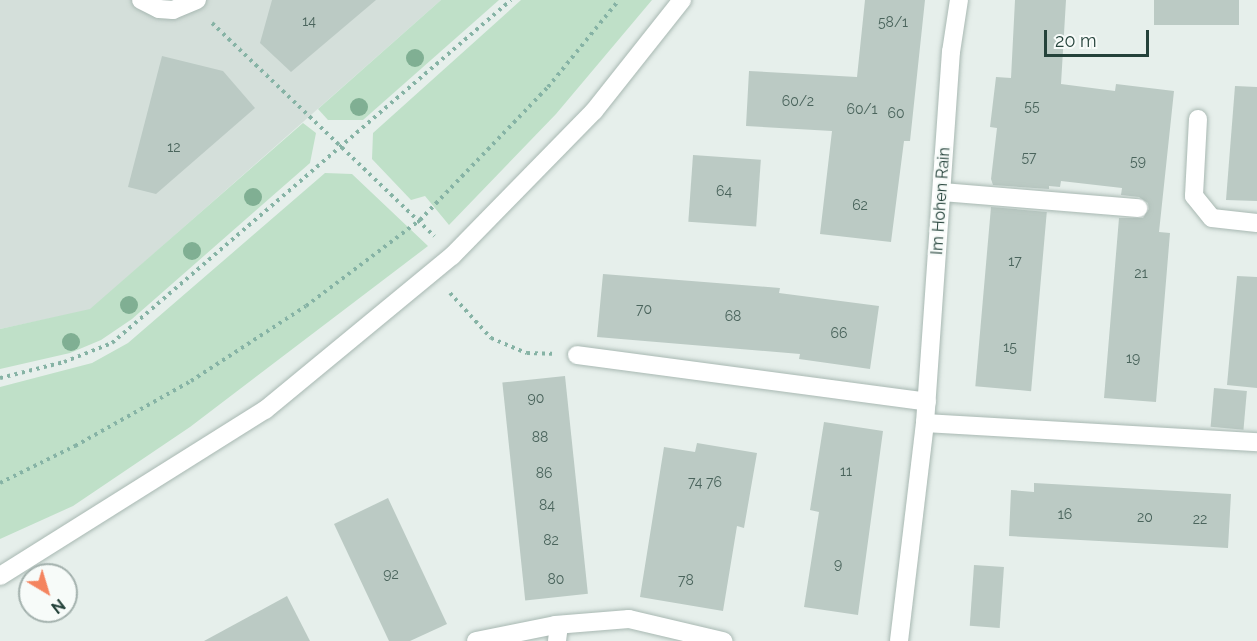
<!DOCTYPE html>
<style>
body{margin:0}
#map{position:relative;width:1257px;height:641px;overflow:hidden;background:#e6efeb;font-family:Raleway,sans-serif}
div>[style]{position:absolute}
.built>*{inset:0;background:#d4dfda}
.green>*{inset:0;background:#bfe0c8}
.building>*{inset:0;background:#bbcac4;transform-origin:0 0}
.path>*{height:4px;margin-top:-2px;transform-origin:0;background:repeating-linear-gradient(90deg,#86b3a5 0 3px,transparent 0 7.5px)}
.roads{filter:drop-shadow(0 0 2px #a8b8b2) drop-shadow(0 0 2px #a8b8b2)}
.lane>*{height:18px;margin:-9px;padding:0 9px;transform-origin:9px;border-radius:9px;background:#fff}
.street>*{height:18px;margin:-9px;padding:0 9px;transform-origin:9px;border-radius:9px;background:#fff}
.secondary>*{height:18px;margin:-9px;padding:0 9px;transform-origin:9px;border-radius:9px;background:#fff}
.trees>*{width:18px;height:18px;margin:-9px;border-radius:50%;background:#80af93}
span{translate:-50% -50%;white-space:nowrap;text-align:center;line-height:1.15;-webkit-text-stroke:4.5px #f7fbf9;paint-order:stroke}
.number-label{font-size:14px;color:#4a645c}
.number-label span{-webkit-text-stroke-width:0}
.street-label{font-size:16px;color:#24423a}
.north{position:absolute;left:18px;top:563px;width:60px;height:60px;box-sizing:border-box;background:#f7fbf9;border:2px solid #a3b1ad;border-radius:50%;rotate:142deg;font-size:16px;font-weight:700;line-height:24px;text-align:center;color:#24423a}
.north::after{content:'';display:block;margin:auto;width:21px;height:27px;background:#f4845f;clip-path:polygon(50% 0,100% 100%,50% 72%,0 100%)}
.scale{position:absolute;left:1044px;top:30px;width:105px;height:27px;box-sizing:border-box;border:3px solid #24423a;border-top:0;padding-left:8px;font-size:18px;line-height:21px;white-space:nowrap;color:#24423a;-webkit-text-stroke:4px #f7fbf9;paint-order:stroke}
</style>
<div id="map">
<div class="built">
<i style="clip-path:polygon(0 0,441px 0,90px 310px,0 329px)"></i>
</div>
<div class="green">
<i style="clip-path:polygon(441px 0,499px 0,363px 120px,328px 120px,318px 109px)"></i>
<i style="clip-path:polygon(521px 0,652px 0,556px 114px,449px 225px,425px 196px,411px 200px,372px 159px,373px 133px)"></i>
<i style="clip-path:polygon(303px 123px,316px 133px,310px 163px,132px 319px,101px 340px,70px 353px,0 369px,0 329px,90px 309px)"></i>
<i style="clip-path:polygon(325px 173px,352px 174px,428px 246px,190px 427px,73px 506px,0 539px,0 387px,92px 363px,128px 343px)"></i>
</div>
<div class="building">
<i style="clip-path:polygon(272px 0,376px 0,291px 72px,260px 43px)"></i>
<i style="clip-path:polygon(865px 0,925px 0,910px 141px,904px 141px,891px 242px,820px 234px,832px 131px,746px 126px,749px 71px,857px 77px)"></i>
<i style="clip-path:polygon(1015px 0,1066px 0,1061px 84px,1115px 91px,1116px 84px,1174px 91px,1159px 232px,1170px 233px,1156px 402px,1104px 398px,1119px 218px,1143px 218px,1149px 209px,1148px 203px,1139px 197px,1121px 195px,1122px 188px,1061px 181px,1060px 187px,1049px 186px,1049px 189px,993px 185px,991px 179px,997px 128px,990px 127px,996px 77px,1011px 78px)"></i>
<i style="left:1154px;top:0;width:85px;height:25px"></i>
<i style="clip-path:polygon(162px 56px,223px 71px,255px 108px,156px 194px,128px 187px)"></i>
<i style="clip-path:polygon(1235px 86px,1257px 87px,1257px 201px,1226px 200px)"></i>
<i style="left:693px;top:155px;width:68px;height:67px;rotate:4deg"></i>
<i style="left:991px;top:207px;width:56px;height:180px;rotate:5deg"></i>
<i style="clip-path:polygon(603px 274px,780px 288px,779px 293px,879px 306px,870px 369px,799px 359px,800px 354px,597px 337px)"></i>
<i style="clip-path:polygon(1237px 276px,1257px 277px,1257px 388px,1227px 385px)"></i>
<i style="left:565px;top:376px;width:219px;height:63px;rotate:84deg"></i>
<i style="left:1214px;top:388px;width:33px;height:39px;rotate:5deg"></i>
<i style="clip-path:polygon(824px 422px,883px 431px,858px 615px,804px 607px,819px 512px,810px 510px)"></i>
<i style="clip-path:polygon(697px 443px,757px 453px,744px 528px,737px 526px,723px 611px,640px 597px,664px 447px,695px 452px)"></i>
<i style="clip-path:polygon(1034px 483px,1231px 494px,1228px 548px,1009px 536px,1011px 490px,1034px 492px)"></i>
<i style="clip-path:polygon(388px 498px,447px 624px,410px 641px,389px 641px,334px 524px)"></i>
<i style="left:974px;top:565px;width:30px;height:61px;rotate:4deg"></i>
<i style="clip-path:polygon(287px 596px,310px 641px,204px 641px)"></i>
</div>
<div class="path">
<i style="left:212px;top:23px;width:308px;rotate:43.8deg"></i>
<i style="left:450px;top:293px;width:61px;rotate:47.7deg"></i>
<i style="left:491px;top:338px;width:39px;rotate:23deg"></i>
<i style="left:527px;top:353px;width:25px;rotate:2deg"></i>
<i style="left:0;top:378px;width:66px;rotate:-14deg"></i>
<i style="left:64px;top:362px;width:52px;rotate:-21.6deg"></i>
<i style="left:112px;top:343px;width:526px;rotate:-40.68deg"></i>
<i style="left:0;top:483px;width:84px;rotate:-26.3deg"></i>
<i style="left:75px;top:446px;width:133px;rotate:-29.3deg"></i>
<i style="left:191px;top:381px;width:137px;rotate:-33.1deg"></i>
<i style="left:306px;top:306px;width:143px;rotate:-37deg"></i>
<i style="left:420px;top:220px;width:185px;rotate:-46.1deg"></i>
<i style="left:548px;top:87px;width:112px;rotate:-50.8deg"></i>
</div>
<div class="roads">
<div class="lane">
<i style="left:1198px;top:119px;width:77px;rotate:93deg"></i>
<i style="left:1194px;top:196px;width:28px;rotate:51deg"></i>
<i style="left:1212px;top:218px;width:45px;rotate:6.3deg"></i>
<i style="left:942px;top:192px;width:197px;rotate:4.7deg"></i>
<i style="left:577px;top:355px;width:353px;rotate:7.6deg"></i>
<i style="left:557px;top:641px;width:16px;rotate:-83deg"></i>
</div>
<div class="street">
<i style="left:141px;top:0;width:20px;rotate:27deg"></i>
<i style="left:159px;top:9px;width:14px;rotate:4deg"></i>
<i style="left:173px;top:10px;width:26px;rotate:-23deg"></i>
<i style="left:925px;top:423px;width:333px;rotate:3.3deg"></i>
<i style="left:476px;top:641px;width:81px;rotate:-11.4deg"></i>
<i style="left:555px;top:625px;width:74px;rotate:-4.6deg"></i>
<i style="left:629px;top:619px;width:97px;rotate:13.2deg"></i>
<i style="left:899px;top:641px;width:220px;rotate:-83.2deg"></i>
<i style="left:925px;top:423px;width:372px;rotate:-86deg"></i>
<i style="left:951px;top:52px;width:53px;rotate:-81.3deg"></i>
</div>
<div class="secondary">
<i style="left:0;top:576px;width:313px;rotate:-32.1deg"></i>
<i style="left:265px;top:410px;width:242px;rotate:-39.5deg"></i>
<i style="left:452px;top:256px;width:203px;rotate:-45.6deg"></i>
<i style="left:594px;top:111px;width:142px;rotate:-51.6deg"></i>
</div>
</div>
<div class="trees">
<i style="left:415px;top:58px"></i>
<i style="left:359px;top:107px"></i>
<i style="left:253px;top:197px"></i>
<i style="left:192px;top:251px"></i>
<i style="left:129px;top:305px"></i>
<i style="left:71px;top:342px"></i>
</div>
<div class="number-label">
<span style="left:309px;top:21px">14</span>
<span style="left:893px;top:22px">58/1</span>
<span style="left:798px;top:101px">60/2</span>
<span style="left:1032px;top:106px">55</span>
<span style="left:862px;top:109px">60/1</span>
<span style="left:896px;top:113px">60</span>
<span style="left:174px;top:147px">12</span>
<span style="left:1029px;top:157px">57</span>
<span style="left:1138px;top:161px">59</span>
<span style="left:724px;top:191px">64</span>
<span style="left:860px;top:205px">62</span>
<span style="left:1015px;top:261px">17</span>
<span style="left:1141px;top:273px">21</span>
<span style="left:644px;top:309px">70</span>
<span style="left:733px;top:316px">68</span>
<span style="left:839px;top:333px">66</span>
<span style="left:1010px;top:347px">15</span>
<span style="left:1133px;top:358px">19</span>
<span style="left:536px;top:398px">90</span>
<span style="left:540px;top:437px">88</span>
<span style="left:846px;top:471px">11</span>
<span style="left:544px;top:473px">86</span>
<span style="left:705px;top:482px">74 76</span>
<span style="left:547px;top:505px">84</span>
<span style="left:1065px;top:514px">16</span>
<span style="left:1145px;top:517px">20</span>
<span style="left:1200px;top:519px">22</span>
<span style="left:551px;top:540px">82</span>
<span style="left:838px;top:564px">9</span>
<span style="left:391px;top:574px">92</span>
<span style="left:556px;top:579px">80</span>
<span style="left:686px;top:580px">78</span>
</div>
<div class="street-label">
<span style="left:941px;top:201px;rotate:-86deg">Im Hohen Rain</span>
</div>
<div class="north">N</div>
<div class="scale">20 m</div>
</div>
